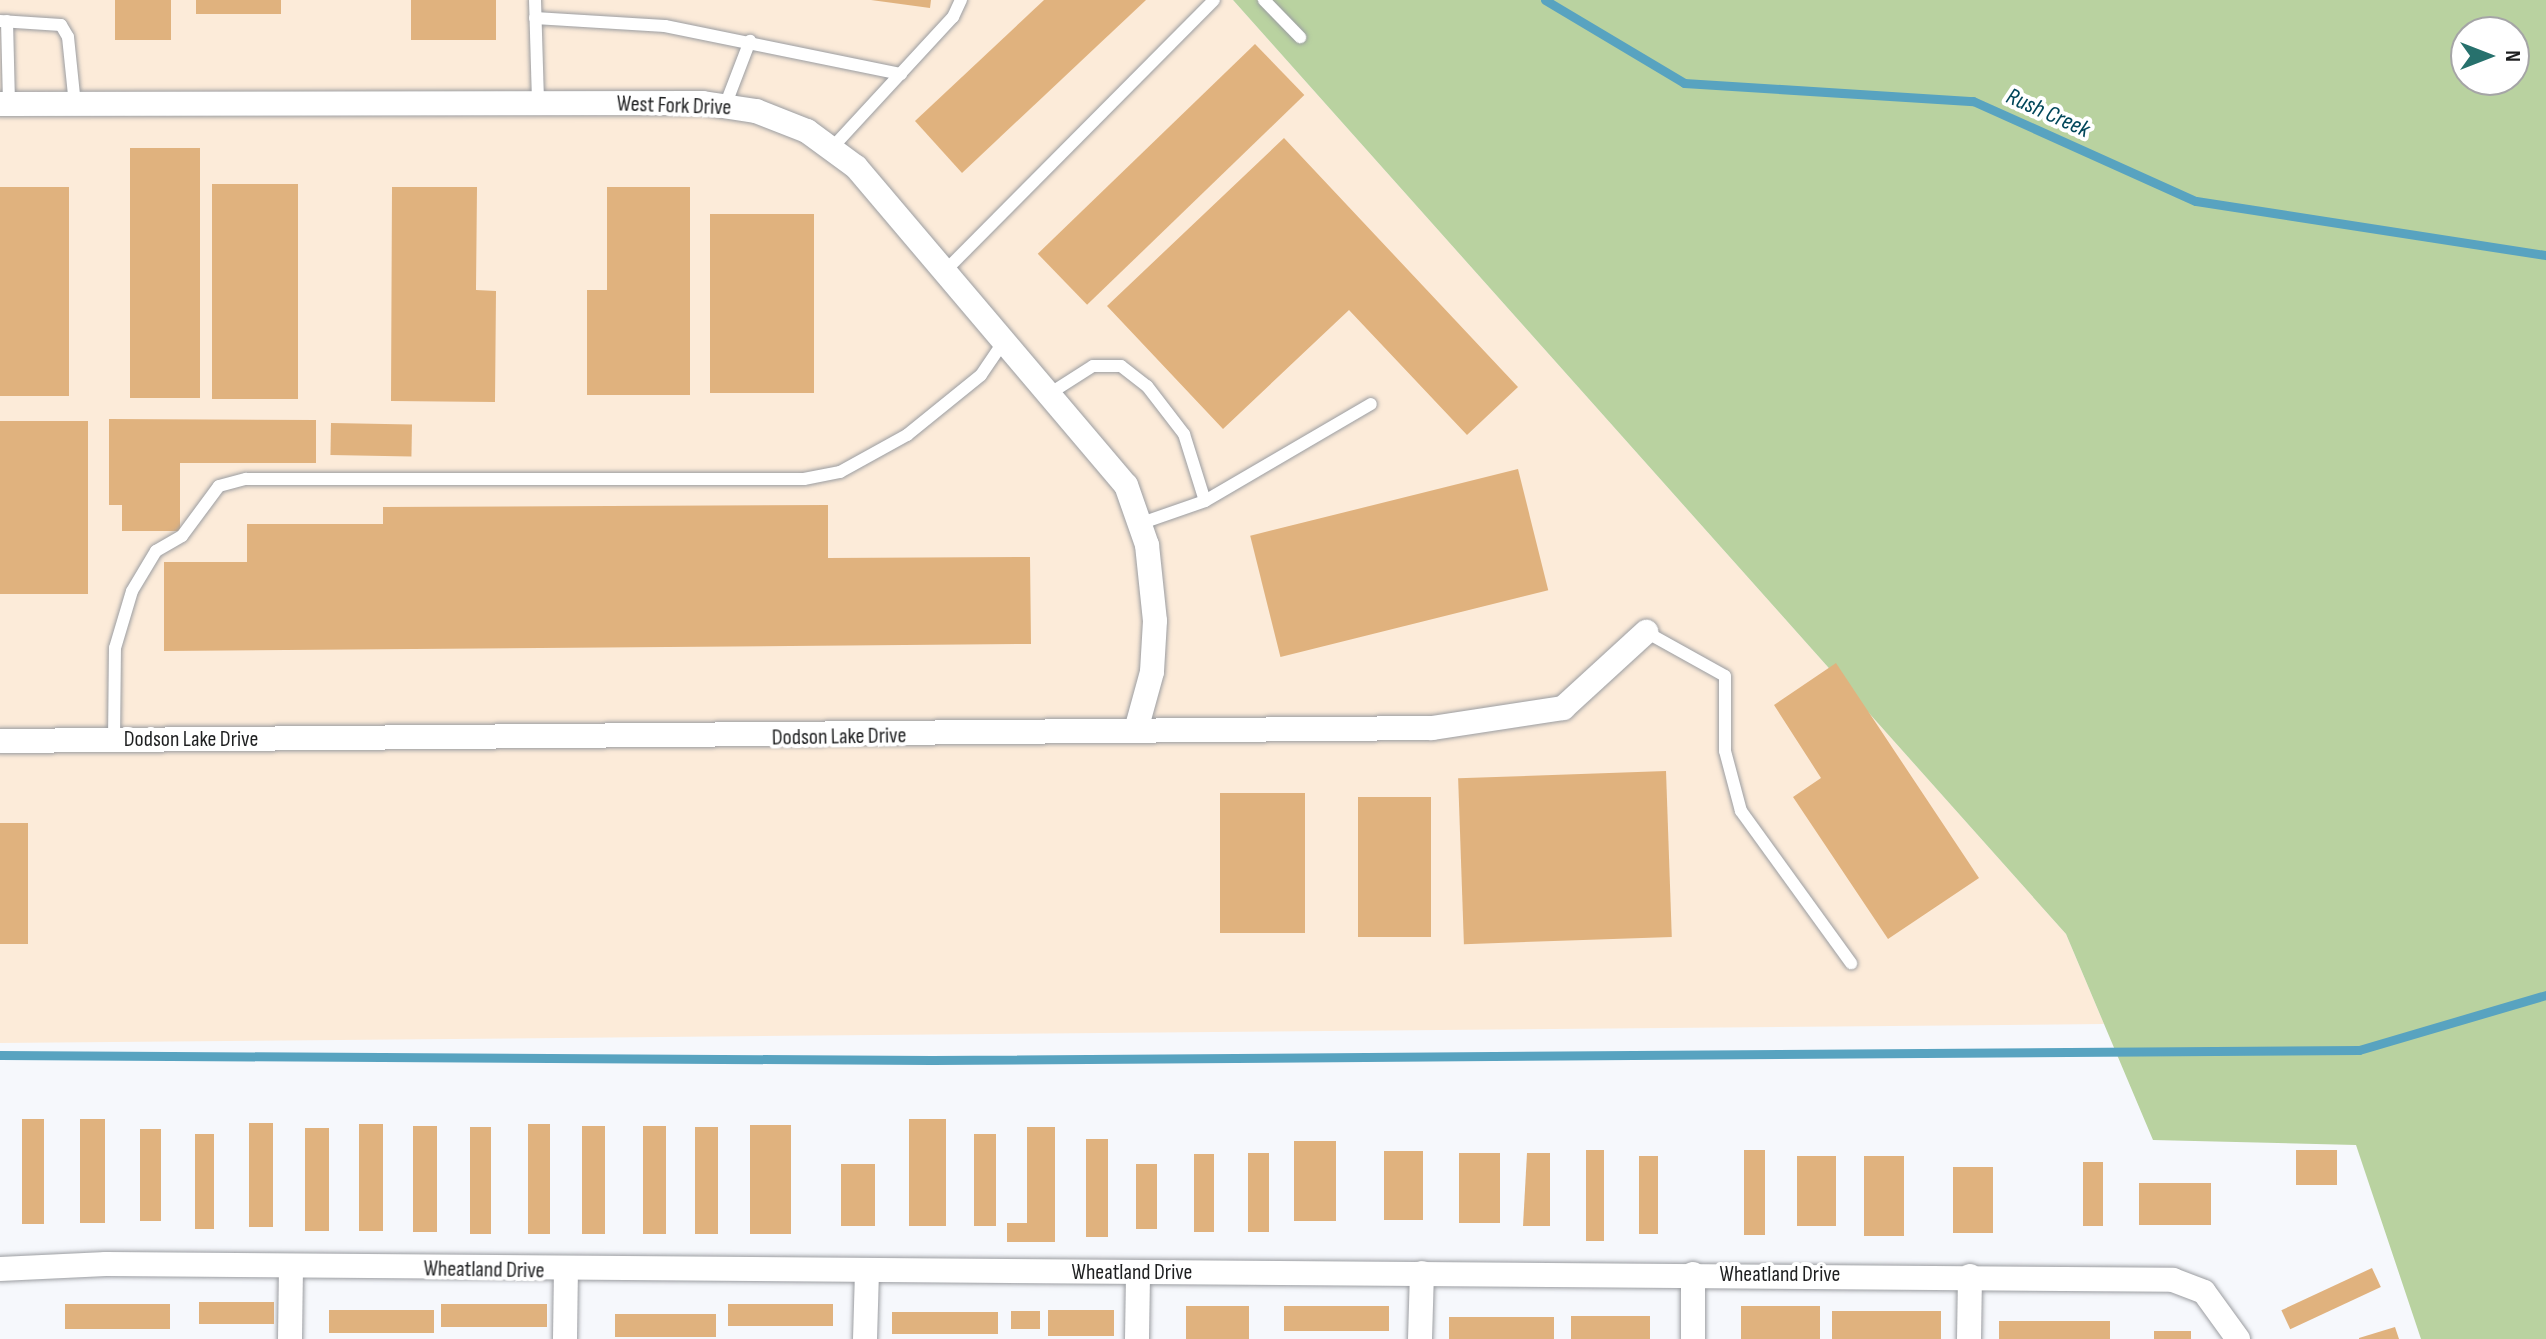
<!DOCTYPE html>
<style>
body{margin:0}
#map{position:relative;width:2546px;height:1339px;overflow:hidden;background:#f6f8fc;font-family:"Sofia Sans Condensed",sans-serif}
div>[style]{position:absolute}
.commercial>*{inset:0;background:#fcebd9}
.green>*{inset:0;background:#b9d2a0}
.stream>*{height:9px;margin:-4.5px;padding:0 4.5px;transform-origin:4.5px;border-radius:4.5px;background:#58a3c0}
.building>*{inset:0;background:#e0b27e;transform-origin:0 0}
.roads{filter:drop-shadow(0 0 2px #9b9da1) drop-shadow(0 0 2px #9b9da1)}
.service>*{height:12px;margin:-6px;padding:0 6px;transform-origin:6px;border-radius:6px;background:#fff}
.minor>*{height:24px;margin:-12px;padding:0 12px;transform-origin:12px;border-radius:12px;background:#fff}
span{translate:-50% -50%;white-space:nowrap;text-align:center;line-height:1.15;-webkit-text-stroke:8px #fff;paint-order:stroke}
.street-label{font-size:22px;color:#1e1f20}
.water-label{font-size:24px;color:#00465a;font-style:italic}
.north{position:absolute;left:2450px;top:16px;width:80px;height:80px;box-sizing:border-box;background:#fff;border:2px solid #a5a5a6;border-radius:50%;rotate:90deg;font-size:22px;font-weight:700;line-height:32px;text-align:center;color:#1e1f20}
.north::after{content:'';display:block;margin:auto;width:28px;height:36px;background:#27716d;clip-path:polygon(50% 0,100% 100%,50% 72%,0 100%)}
</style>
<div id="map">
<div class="commercial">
<i style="clip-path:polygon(0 0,1233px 0,2066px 934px,2104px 1024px,0 1043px)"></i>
</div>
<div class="green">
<i style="clip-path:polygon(evenodd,1233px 0,2546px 0,2546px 1339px,2421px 1339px,2356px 1145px,2153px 1140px,2066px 934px,1233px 0,2466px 32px,2514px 32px,2514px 80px,2466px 80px,2466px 32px)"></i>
</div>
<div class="stream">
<i style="left:1545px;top:0;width:162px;rotate:30.8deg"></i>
<i style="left:1684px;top:83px;width:290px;rotate:3.6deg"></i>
<i style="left:1973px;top:101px;width:244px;rotate:24.2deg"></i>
<i style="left:2196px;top:201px;width:354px;rotate:8.8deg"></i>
<i style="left:0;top:1055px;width:932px;rotate:0.31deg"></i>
<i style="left:932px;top:1060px;width:1427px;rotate:-0.4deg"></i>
<i style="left:2359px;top:1050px;width:195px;rotate:-16.4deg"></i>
</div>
<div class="building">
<i style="left:115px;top:0;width:56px;height:40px"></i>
<i style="left:196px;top:0;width:85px;height:14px"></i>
<i style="left:411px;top:0;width:85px;height:40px"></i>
<i style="clip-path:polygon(871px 0,931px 0,930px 8px)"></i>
<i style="clip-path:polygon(1044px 0,1146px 0,962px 173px,915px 121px)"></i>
<i style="left:1255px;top:44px;width:71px;height:302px;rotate:46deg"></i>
<i style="clip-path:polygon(1284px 138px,1518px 387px,1467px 435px,1349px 310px,1223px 429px,1107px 306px)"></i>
<i style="left:130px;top:148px;width:70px;height:250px"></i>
<i style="left:212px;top:184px;width:86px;height:215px"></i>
<i style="left:0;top:187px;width:69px;height:209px"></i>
<i style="clip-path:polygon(392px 187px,477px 187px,476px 290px,496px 291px,495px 402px,391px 401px)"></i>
<i style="clip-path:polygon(607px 187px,690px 187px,690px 395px,587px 395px,587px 290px,607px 290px)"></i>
<i style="left:710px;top:214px;width:104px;height:179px"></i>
<i style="clip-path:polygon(109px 419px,316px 420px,316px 463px,180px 463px,180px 531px,122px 531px,122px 505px,109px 505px)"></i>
<i style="left:0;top:421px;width:88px;height:173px"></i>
<i style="left:331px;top:423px;width:81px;height:32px;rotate:1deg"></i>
<i style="left:1518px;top:469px;width:125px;height:276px;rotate:76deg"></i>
<i style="clip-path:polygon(828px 505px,828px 558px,1030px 557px,1031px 644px,164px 651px,164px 562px,247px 562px,247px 524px,383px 524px,383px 507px)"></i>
<i style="clip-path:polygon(1836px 663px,1979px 878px,1888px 939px,1793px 797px,1821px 778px,1774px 705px)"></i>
<i style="left:1666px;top:771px;width:166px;height:208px;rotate:88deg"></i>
<i style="left:1220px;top:793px;width:85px;height:140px"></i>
<i style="left:1358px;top:797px;width:73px;height:140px"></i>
<i style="left:0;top:823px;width:28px;height:121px"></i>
<i style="left:22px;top:1119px;width:22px;height:105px"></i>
<i style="left:80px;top:1119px;width:25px;height:104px"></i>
<i style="left:909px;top:1119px;width:37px;height:107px"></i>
<i style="left:249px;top:1123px;width:24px;height:104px"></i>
<i style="left:359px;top:1124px;width:24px;height:107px"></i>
<i style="left:528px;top:1124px;width:22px;height:110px"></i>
<i style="left:750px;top:1125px;width:41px;height:109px"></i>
<i style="left:413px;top:1126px;width:24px;height:106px"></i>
<i style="left:582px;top:1126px;width:23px;height:108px"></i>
<i style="left:643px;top:1126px;width:23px;height:108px"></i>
<i style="left:470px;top:1127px;width:21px;height:107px"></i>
<i style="left:695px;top:1127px;width:23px;height:107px"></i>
<i style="clip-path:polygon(1027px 1127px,1055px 1127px,1055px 1242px,1007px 1242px,1007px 1223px,1027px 1223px)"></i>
<i style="left:305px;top:1128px;width:24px;height:103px"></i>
<i style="left:140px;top:1129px;width:21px;height:92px"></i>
<i style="left:195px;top:1134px;width:19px;height:95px"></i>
<i style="left:974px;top:1134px;width:22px;height:92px"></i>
<i style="left:1086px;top:1139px;width:22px;height:98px"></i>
<i style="left:1294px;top:1141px;width:42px;height:80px"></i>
<i style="left:1586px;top:1150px;width:18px;height:91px"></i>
<i style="left:1744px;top:1150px;width:21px;height:85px"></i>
<i style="left:2296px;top:1150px;width:41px;height:35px"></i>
<i style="left:1384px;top:1151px;width:39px;height:69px"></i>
<i style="left:1248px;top:1153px;width:21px;height:79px"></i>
<i style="left:1459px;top:1153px;width:41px;height:70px"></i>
<i style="clip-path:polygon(1527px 1153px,1550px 1153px,1550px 1226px,1523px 1226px)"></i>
<i style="left:1194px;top:1154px;width:20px;height:78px"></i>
<i style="left:1639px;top:1156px;width:19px;height:78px"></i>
<i style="left:1797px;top:1156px;width:39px;height:70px"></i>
<i style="left:1864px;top:1156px;width:40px;height:80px"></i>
<i style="left:2083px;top:1162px;width:20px;height:64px"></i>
<i style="left:841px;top:1164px;width:34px;height:62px"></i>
<i style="left:1136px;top:1164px;width:21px;height:65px"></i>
<i style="left:1953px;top:1167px;width:40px;height:66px"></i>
<i style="left:2139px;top:1183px;width:72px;height:42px"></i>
<i style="left:2372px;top:1268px;width:21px;height:100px;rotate:65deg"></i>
<i style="left:199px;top:1302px;width:75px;height:22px"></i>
<i style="left:65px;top:1304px;width:105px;height:25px"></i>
<i style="left:547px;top:1304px;width:23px;height:106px;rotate:90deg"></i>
<i style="left:728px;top:1304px;width:105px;height:22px"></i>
<i style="left:1186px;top:1306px;width:63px;height:33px"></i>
<i style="left:1284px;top:1306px;width:105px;height:25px"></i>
<i style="left:1741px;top:1306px;width:79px;height:33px"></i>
<i style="left:329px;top:1310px;width:105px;height:23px"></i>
<i style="left:1048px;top:1310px;width:66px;height:26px"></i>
<i style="left:1011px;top:1311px;width:29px;height:18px"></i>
<i style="left:1832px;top:1311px;width:109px;height:28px"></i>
<i style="left:892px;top:1312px;width:106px;height:22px"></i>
<i style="left:615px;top:1314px;width:101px;height:23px"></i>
<i style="left:1571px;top:1316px;width:79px;height:23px"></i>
<i style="left:1449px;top:1317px;width:105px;height:22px"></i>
<i style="left:1999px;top:1321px;width:111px;height:18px"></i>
<i style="clip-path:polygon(2395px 1327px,2399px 1339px,2359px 1339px,2359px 1338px)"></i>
<i style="left:2154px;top:1331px;width:37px;height:8px"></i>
</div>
<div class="roads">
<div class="service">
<i style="left:535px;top:0;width:104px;rotate:88.3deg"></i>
<i style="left:1264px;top:0;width:52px;rotate:45.8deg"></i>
<i style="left:535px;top:18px;width:130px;rotate:3.5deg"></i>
<i style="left:665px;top:26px;width:241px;rotate:11.5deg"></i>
<i style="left:0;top:21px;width:61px;rotate:3.8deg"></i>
<i style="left:61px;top:25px;width:14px;rotate:60deg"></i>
<i style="left:68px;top:37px;width:68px;rotate:84.1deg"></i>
<i style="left:7px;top:21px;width:83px;rotate:88.6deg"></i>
<i style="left:725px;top:106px;width:70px;rotate:-69deg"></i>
<i style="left:831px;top:149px;width:180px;rotate:-47.3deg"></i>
<i style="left:953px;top:17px;width:19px;rotate:-65deg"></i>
<i style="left:946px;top:270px;width:380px;rotate:-45.2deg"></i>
<i style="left:1049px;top:394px;width:52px;rotate:-32.5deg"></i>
<i style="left:1093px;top:366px;width:28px"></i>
<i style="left:1121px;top:366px;width:33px;rotate:38deg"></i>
<i style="left:1147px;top:386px;width:61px;rotate:52.4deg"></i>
<i style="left:1184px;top:434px;width:70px;rotate:72.6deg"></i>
<i style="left:1139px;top:524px;width:70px;rotate:-19.2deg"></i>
<i style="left:1205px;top:501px;width:192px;rotate:-30.3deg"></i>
<i style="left:1646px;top:632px;width:90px;rotate:29.1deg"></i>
<i style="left:1725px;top:676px;width:75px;rotate:90deg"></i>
<i style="left:1725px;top:751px;width:62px;rotate:75.1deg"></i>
<i style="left:1741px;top:811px;width:188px;rotate:54.1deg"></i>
<i style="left:114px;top:741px;width:93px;rotate:-89.4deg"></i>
<i style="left:115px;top:648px;width:59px;rotate:-73.4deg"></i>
<i style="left:132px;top:591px;width:47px;rotate:-59deg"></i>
<i style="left:156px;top:551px;width:30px;rotate:-30deg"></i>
<i style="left:182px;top:536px;width:62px;rotate:-53.5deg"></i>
<i style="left:219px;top:486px;width:28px;rotate:-15deg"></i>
<i style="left:246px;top:479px;width:558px"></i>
<i style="left:804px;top:479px;width:37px;rotate:-11deg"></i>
<i style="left:840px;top:472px;width:77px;rotate:-28.9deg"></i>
<i style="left:907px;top:435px;width:95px;rotate:-39deg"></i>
<i style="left:981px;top:375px;width:41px;rotate:-55.9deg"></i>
</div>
<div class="minor">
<i style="left:0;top:104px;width:703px;rotate:-0.08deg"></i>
<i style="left:703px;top:103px;width:54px;rotate:8.6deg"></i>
<i style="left:756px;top:111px;width:55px;rotate:21.4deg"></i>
<i style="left:807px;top:131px;width:61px;rotate:36.3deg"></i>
<i style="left:856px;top:167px;width:417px;rotate:49.7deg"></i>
<i style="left:1126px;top:485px;width:64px;rotate:70.7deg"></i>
<i style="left:1147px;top:545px;width:76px;rotate:84deg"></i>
<i style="left:1155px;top:621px;width:51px;rotate:93.4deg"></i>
<i style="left:1152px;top:672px;width:60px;rotate:105.4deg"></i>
<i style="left:0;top:741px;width:1432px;rotate:-0.52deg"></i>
<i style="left:1432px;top:728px;width:133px;rotate:-8.7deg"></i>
<i style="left:1563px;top:708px;width:113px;rotate:-42.5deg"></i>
<i style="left:0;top:1269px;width:106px;rotate:-2.7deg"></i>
<i style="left:106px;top:1264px;width:2067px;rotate:0.44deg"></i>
<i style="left:2173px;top:1280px;width:33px;rotate:21deg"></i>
<i style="left:2204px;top:1292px;width:58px;rotate:54.1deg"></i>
<i style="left:290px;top:1339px;width:71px;rotate:-89.2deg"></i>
<i style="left:565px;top:1339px;width:68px;rotate:-89.2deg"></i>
<i style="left:865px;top:1339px;width:66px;rotate:-88.3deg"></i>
<i style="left:1137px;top:1339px;width:66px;rotate:-89.1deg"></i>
<i style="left:1420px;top:1339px;width:66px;rotate:-88.3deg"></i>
<i style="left:1693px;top:1339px;width:65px;rotate:-90deg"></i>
<i style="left:1969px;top:1339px;width:63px;rotate:-89.1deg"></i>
</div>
</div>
<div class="street-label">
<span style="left:674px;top:106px;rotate:2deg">West Fork Drive</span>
<span style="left:839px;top:737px;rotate:-1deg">Dodson Lake Drive</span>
<span style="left:191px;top:740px">Dodson Lake Drive</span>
<span style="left:484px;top:1270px;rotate:1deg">Wheatland Drive</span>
<span style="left:1132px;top:1273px">Wheatland Drive</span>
<span style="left:1780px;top:1275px">Wheatland Drive</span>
</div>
<div class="water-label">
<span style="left:2048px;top:113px;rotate:24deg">Rush Creek</span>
</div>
<div class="north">N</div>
</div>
